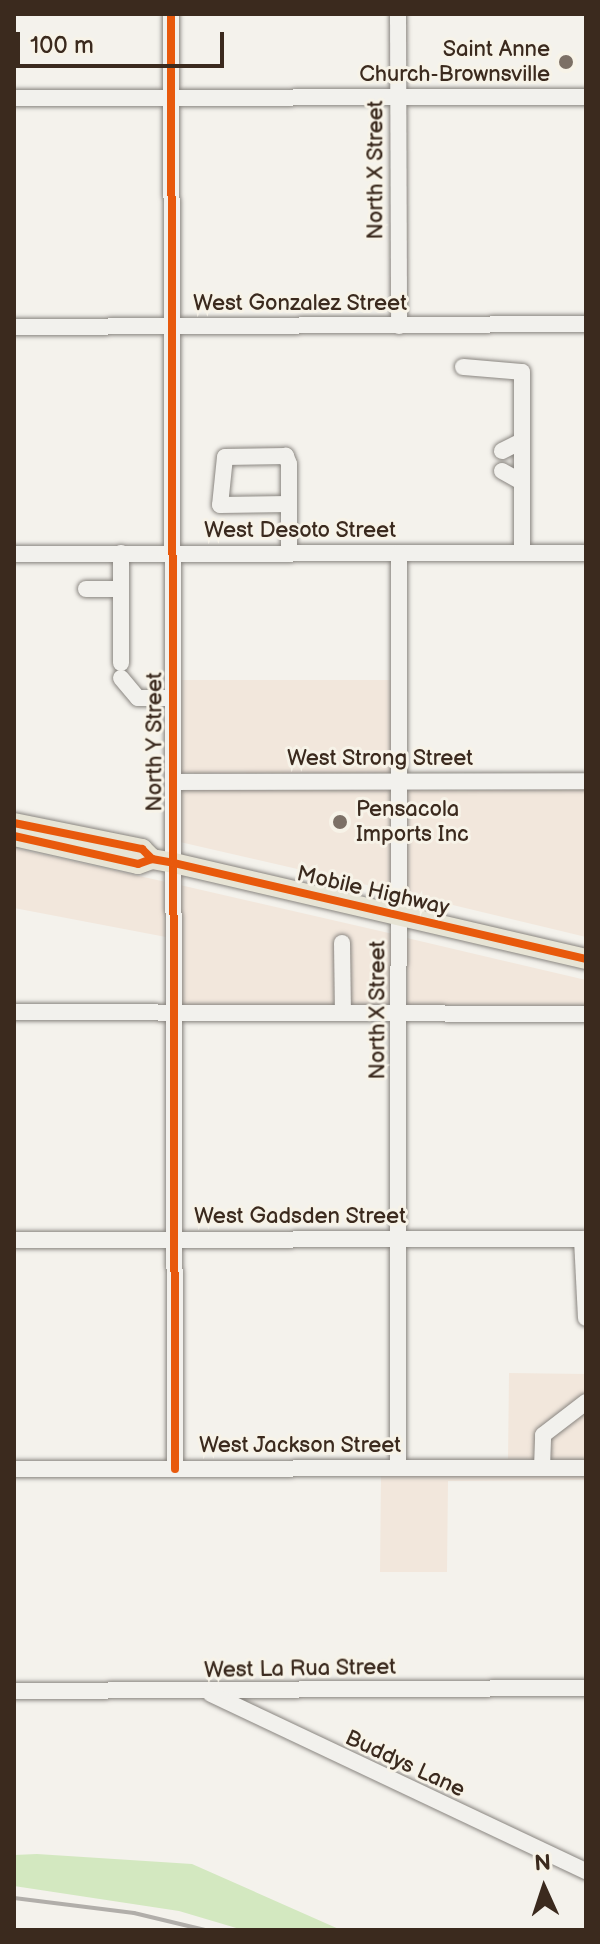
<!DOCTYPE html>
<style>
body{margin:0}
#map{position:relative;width:600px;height:1944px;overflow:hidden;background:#f4f2ec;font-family:"Balsamiq Sans",sans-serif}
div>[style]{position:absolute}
.built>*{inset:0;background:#f2e7dc;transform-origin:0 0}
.green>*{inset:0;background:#d3e8c0}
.roads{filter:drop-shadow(0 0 2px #898580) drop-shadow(0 0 2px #898580)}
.minor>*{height:16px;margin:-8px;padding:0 8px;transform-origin:8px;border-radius:8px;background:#f2f1ed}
.major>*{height:20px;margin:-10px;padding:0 10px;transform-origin:10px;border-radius:10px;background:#e7e4d5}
.rail>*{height:4px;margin:-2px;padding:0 2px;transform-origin:2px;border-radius:2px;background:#b1aeaa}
.cycleway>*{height:8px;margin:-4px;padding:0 4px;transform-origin:4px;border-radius:4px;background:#e8590c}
.dots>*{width:22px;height:22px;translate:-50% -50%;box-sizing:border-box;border:4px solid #f7f3e8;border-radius:50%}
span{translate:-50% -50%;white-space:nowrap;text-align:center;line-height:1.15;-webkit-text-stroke:6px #f7f3e8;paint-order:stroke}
.poi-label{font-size:22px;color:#3b2a1e}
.right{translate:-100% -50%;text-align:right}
.left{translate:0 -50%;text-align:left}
.street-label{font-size:22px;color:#3b2a1e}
.frame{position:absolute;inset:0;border:16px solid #3b2a1e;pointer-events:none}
.north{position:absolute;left:504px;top:1848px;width:80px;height:80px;-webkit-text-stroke:6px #f7f3e8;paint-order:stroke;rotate:357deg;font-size:22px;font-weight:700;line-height:32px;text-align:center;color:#3b2a1e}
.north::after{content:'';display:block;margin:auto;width:28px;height:36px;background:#3b2a1e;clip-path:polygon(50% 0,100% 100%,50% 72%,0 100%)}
.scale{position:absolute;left:16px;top:32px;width:208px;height:36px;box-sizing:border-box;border:4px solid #3b2a1e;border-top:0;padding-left:10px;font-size:24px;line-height:28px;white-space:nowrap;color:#3b2a1e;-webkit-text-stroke:6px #f7f3e8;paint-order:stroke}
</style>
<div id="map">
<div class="built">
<i style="left:392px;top:680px;width:93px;height:212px;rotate:90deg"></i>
<i style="clip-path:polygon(586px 789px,586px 937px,407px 894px,406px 790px)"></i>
<i style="clip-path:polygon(180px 790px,392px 790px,393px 891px,180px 842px)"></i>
<i style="clip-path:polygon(14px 848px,166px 882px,166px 937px,14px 908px)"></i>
<i style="clip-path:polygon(180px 885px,393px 934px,393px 1005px,180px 1005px)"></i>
<i style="clip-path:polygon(407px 938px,586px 980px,586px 1006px,407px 1005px)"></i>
<i style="clip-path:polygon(509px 1373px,586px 1374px,586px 1460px,405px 1459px,508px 1459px)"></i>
<i style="clip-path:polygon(381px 1476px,586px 1476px,586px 1480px,448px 1481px,447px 1572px,380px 1572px)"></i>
</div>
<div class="green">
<i style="clip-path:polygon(37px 1854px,192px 1864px,341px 1930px,243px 1930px,179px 1911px,14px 1886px,14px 1855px)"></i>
</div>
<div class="roads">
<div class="minor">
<i style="left:171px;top:14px;width:1455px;rotate:89.84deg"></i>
<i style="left:398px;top:14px;width:312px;rotate:89.8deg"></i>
<i style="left:14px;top:98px;width:572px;rotate:-0.1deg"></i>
<i style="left:14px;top:327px;width:572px;rotate:-0.3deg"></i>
<i style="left:463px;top:367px;width:59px;rotate:4.8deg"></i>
<i style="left:522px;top:372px;width:181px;rotate:90deg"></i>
<i style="left:502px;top:451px;width:22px;rotate:-27deg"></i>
<i style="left:502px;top:471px;width:23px;rotate:29deg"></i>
<i style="left:289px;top:553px;width:89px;rotate:-90deg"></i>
<i style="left:289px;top:464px;width:9px;rotate:-111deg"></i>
<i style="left:286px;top:456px;width:61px;rotate:179.1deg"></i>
<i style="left:225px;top:457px;width:48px;rotate:95.9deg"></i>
<i style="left:220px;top:505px;width:69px;rotate:-0.8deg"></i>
<i style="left:14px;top:554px;width:572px;rotate:-0.1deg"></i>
<i style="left:86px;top:589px;width:35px"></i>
<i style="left:121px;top:663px;width:110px;rotate:-90deg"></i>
<i style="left:121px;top:678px;width:26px;rotate:50deg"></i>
<i style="left:138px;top:698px;width:35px"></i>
<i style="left:173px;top:782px;width:413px;rotate:-0.1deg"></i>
<i style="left:342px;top:943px;width:70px;rotate:89.2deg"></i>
<i style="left:14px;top:1012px;width:572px;rotate:0.2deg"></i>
<i style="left:582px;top:1239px;width:79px;rotate:87.1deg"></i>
<i style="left:14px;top:1240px;width:572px;rotate:-0.1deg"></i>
<i style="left:398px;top:1468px;width:915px;rotate:-89.94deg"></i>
<i style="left:542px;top:1468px;width:33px;rotate:-88deg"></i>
<i style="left:543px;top:1435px;width:54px;rotate:-37.5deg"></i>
<i style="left:14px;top:1469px;width:572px;rotate:-0.1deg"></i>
<i style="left:14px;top:1691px;width:572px;rotate:-0.3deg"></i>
<i style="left:211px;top:1694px;width:415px;rotate:25.3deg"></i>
</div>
<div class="major">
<i style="left:14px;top:823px;width:131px;rotate:11.5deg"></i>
<i style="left:142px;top:849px;width:14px;rotate:45deg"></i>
<i style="left:14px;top:836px;width:127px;rotate:12.7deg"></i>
<i style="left:138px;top:864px;width:15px;rotate:-20deg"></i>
<i style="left:152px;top:859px;width:22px;rotate:10deg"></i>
<i style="left:174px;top:863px;width:423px;rotate:13.1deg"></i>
</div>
</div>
<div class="rail">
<i style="left:14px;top:1898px;width:121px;rotate:7.1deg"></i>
<i style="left:134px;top:1913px;width:73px;rotate:13.5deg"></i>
</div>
<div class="cycleway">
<i style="left:171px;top:14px;width:1455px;rotate:89.84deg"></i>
<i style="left:14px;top:823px;width:131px;rotate:11.5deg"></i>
<i style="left:142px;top:849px;width:14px;rotate:45deg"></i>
<i style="left:14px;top:836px;width:127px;rotate:12.7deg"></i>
<i style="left:138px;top:864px;width:15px;rotate:-20deg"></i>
<i style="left:152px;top:859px;width:22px;rotate:10deg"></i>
<i style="left:174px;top:863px;width:423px;rotate:13.1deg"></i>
</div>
<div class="dots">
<i style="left:566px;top:62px;background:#7c7066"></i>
<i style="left:340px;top:822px;background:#7c7066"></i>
</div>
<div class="poi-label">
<span class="right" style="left:550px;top:62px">Saint Anne<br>Church-Brownsville</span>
<span class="left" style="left:356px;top:822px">Pensacola<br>Imports Inc</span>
</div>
<div class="street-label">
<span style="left:376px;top:170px;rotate:-90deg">North X Street</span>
<span style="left:300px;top:304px">West Gonzalez Street</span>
<span style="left:300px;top:531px">West Desoto Street</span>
<span style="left:155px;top:742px;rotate:-90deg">North Y Street</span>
<span style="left:380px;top:759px">West Strong Street</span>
<span style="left:373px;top:891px;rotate:13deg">Mobile Highway</span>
<span style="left:378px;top:1010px;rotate:-90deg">North X Street</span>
<span style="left:300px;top:1217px">West Gadsden Street</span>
<span style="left:300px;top:1446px">West Jackson Street</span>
<span style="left:300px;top:1669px;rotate:-1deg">West La Rua Street</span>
<span style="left:405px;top:1764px;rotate:25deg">Buddys Lane</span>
</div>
<div class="frame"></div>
<div class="north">N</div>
<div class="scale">100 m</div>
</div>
